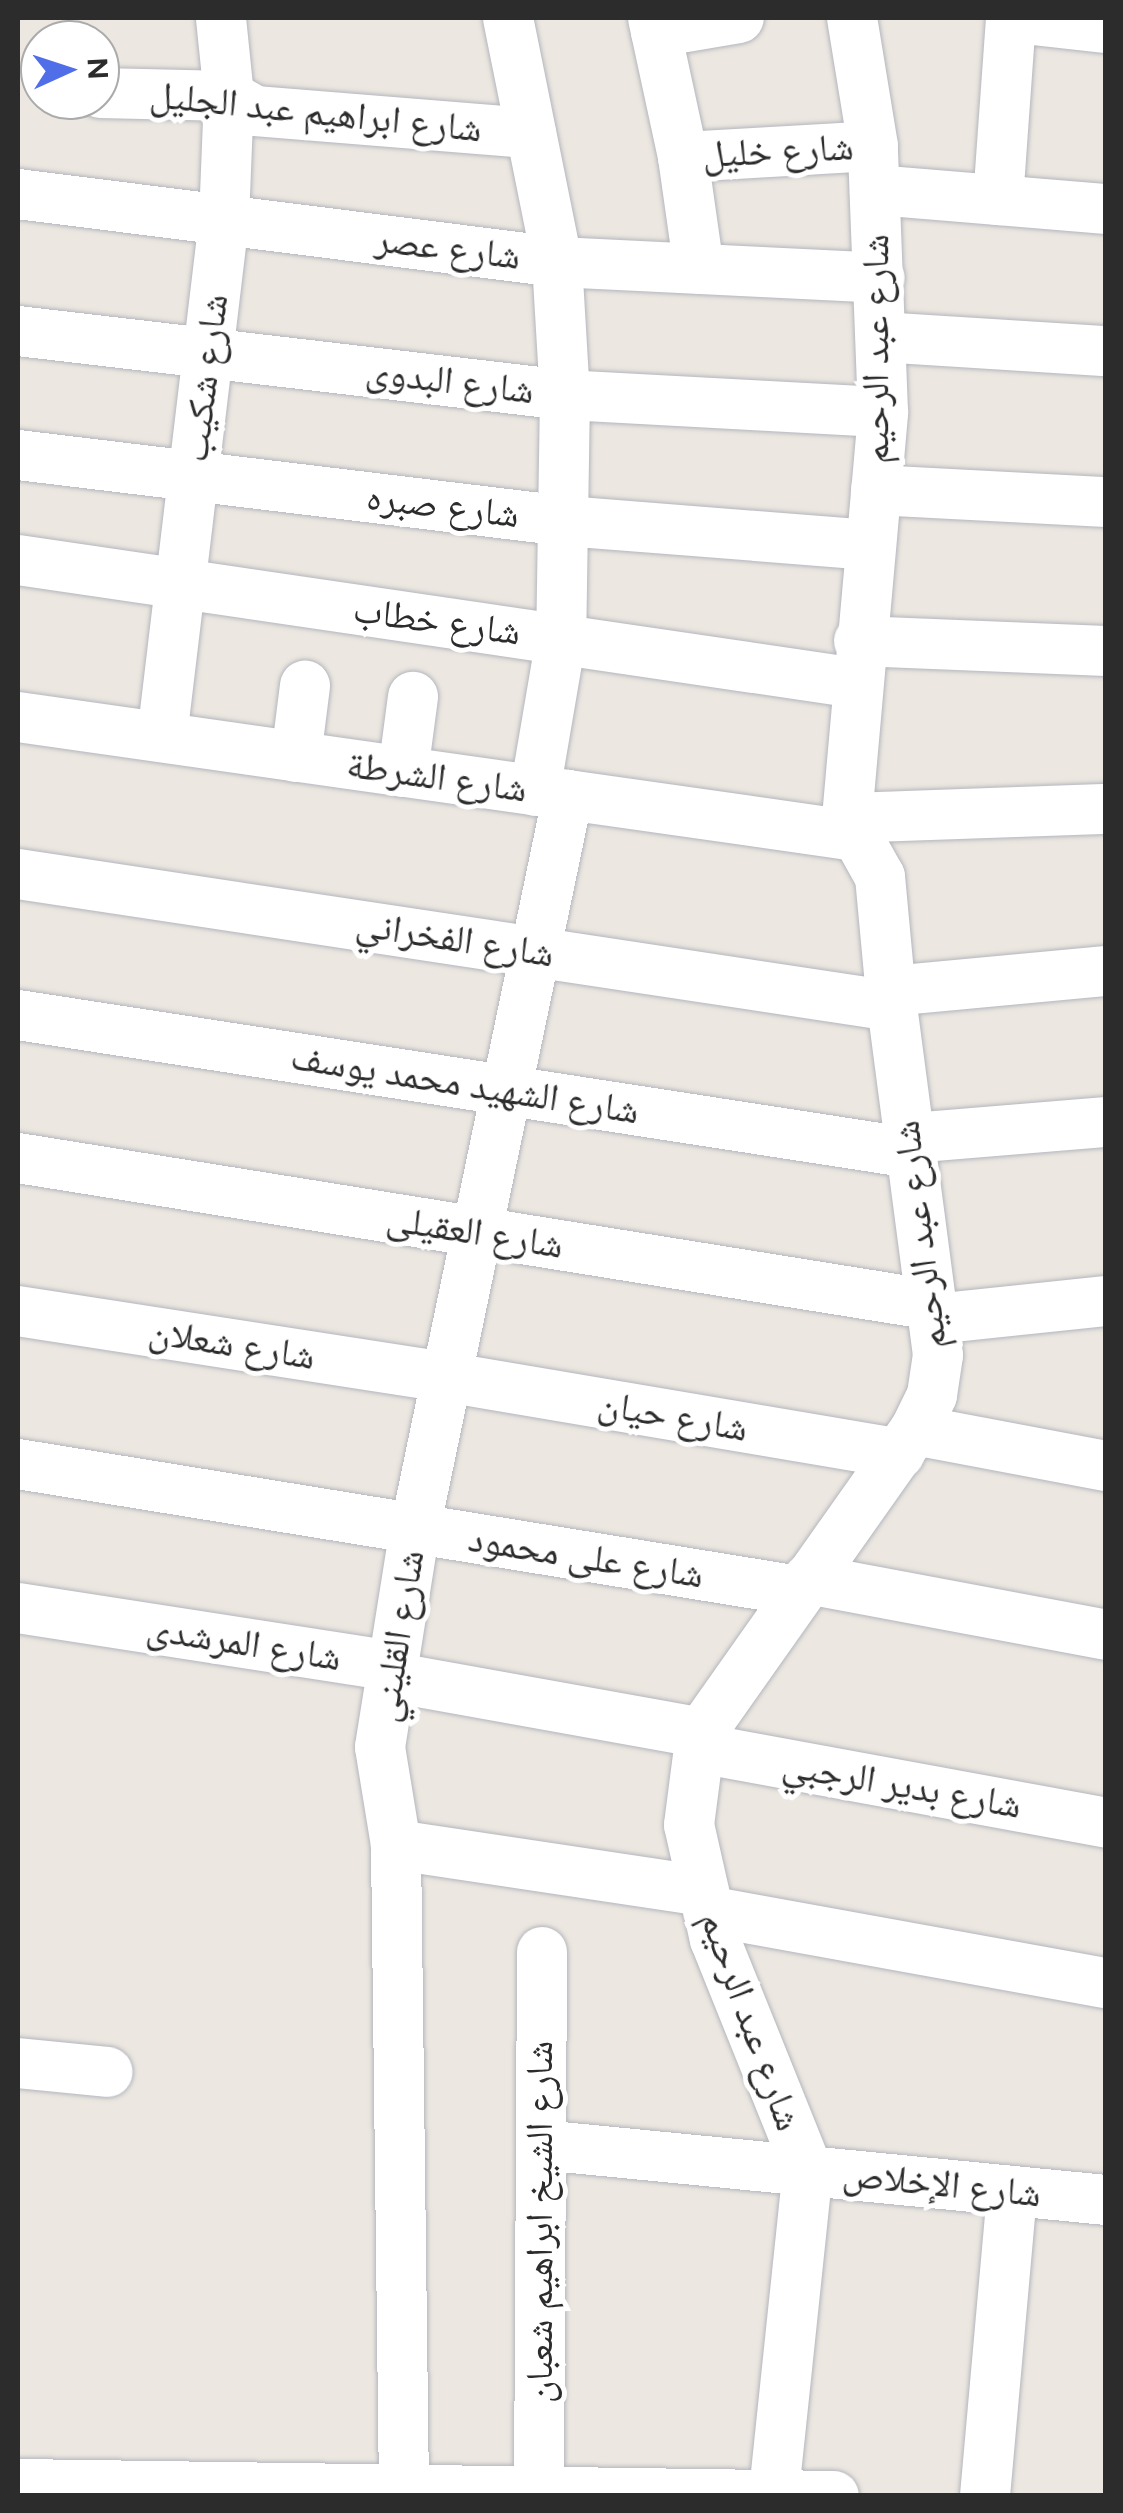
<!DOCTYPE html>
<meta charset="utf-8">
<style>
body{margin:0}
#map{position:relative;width:1123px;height:2513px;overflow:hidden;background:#ece7e0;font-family:Figtree,"Noto Naskh Arabic",sans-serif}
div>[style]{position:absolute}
.roads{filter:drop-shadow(0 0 2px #b4b6be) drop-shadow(0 0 2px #b4b6be)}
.minor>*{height:50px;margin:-25px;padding:0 25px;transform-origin:25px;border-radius:25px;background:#fff}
span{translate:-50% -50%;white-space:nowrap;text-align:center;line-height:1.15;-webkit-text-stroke:10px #fff;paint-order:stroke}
.street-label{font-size:38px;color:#2c2c2c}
.frame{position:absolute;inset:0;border:20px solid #2c2c2c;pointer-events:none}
.north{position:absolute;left:20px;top:20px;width:100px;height:100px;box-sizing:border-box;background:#fff;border:2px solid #ababab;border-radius:50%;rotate:87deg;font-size:28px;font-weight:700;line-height:40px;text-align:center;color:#2c2c2c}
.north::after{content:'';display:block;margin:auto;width:35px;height:45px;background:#516ee9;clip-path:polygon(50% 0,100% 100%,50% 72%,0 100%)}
</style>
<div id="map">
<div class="roads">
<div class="minor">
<i style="left:508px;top:18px;width:249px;rotate:78.6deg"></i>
<i style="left:557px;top:262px;width:133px;rotate:86.6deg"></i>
<i style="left:565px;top:395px;width:244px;rotate:90.9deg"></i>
<i style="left:561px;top:639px;width:154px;rotate:99.7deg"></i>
<i style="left:653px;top:18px;width:142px;rotate:77.8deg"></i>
<i style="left:683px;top:157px;width:113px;rotate:81.9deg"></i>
<i style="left:1015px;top:18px;width:92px;rotate:6.3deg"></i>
<i style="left:656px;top:32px;width:84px;rotate:-9.6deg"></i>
<i style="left:100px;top:93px;width:129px;rotate:1.3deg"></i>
<i style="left:229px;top:96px;width:30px;rotate:30deg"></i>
<i style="left:255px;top:111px;width:277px;rotate:4.6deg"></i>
<i style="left:683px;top:157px;width:190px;rotate:-3.3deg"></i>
<i style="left:875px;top:190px;width:232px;rotate:4.7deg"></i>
<i style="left:18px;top:194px;width:543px;rotate:7.19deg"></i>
<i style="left:557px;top:262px;width:323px;rotate:2.8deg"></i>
<i style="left:998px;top:200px;width:182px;rotate:-85.9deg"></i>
<i style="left:18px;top:331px;width:551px;rotate:6.67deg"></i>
<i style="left:565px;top:395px;width:318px;rotate:3.1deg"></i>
<i style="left:881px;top:337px;width:225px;rotate:3.6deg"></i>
<i style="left:18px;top:455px;width:551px;rotate:6.88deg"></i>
<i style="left:565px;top:521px;width:306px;rotate:4.5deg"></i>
<i style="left:876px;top:490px;width:230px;rotate:3deg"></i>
<i style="left:18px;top:560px;width:847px;rotate:8.35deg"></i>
<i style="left:859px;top:641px;width:247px;rotate:2.3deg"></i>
<i style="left:18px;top:717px;width:846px;rotate:8.08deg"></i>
<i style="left:162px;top:737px;width:521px;rotate:-83.16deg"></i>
<i style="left:224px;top:220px;width:124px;rotate:-87.7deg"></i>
<i style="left:229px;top:96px;width:78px;rotate:-95.9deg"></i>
<i style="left:296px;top:757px;width:72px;rotate:-82.8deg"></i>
<i style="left:403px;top:772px;width:76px;rotate:-82.4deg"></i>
<i style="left:847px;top:818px;width:259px;rotate:-2deg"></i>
<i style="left:18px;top:874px;width:884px;rotate:8.59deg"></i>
<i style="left:890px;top:991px;width:217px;rotate:-5.3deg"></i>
<i style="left:18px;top:1015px;width:905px;rotate:8.78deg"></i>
<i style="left:910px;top:1138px;width:197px;rotate:-4.7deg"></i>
<i style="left:18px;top:1158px;width:927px;rotate:9.13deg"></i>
<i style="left:18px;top:1311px;width:433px;rotate:8.8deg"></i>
<i style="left:446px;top:1377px;width:460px;rotate:9.6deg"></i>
<i style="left:934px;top:1319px;width:173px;rotate:-6deg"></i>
<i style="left:915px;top:1430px;width:194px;rotate:10.7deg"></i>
<i style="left:18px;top:1464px;width:791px;rotate:9.24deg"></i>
<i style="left:808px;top:1579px;width:303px;rotate:10.6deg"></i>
<i style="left:18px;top:1608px;width:361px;rotate:8.8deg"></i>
<i style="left:375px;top:1663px;width:21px;rotate:41deg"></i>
<i style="left:391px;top:1677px;width:315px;rotate:10.2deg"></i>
<i style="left:699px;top:1748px;width:414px;rotate:10.4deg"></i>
<i style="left:396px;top:1845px;width:311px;rotate:8.5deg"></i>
<i style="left:708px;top:1911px;width:404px;rotate:10.3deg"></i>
<i style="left:18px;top:2063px;width:90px;rotate:5.7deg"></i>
<i style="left:541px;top:2145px;width:568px;rotate:5.56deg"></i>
<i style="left:18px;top:2484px;width:816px;rotate:0.84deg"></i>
<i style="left:404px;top:2491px;width:646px;rotate:-90.71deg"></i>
<i style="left:396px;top:1845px;width:99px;rotate:-99.3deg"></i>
<i style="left:380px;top:1747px;width:221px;rotate:-80.9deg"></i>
<i style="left:415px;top:1529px;width:750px;rotate:-78.23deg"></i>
<i style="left:774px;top:2492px;width:323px;rotate:-84deg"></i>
<i style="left:808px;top:2171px;width:249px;rotate:-111.9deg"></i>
<i style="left:715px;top:1940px;width:118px;rotate:-102.7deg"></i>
<i style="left:689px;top:1825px;width:93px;rotate:-82.6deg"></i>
<i style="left:701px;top:1733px;width:371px;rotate:-54.8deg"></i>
<i style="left:915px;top:1430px;width:39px;rotate:-64deg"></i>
<i style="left:932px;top:1395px;width:40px;rotate:-81.5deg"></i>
<i style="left:938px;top:1355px;width:352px;rotate:-97.5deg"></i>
<i style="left:892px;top:1006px;width:130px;rotate:-95.3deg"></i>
<i style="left:880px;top:877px;width:68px;rotate:-119.2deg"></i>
<i style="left:847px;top:818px;width:408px;rotate:-84.9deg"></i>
<i style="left:883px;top:412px;width:266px;rotate:-92.2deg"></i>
<i style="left:873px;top:146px;width:130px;rotate:-99.3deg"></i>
<i style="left:539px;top:2493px;width:541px;rotate:-89.68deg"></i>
<i style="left:985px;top:2496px;width:306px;rotate:-84.9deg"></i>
</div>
</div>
<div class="street-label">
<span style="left:316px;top:112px;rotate:6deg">شارع ابراهيم عبد الجليل</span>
<span style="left:778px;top:151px;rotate:-3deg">شارع خليل</span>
<span style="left:448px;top:248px;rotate:7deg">شارع عصر</span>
<span style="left:876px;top:349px;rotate:-90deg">شارع عبد الرحيم</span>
<span style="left:205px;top:378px;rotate:-83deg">شارع شكيب</span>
<span style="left:450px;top:381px;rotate:7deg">شارع البدوى</span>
<span style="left:443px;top:506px;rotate:7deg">شارع صبره</span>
<span style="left:437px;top:621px;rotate:8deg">شارع خطاب</span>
<span style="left:437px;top:777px;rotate:8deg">شارع الشرطة</span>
<span style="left:455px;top:939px;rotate:9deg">شارع الفخراني</span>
<span style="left:465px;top:1084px;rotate:9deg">شارع الشهيد محمد يوسف</span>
<span style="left:475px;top:1232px;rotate:9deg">شارع العقيلى</span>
<span style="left:920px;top:1235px;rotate:-97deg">شارع عبد الرحيم</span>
<span style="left:232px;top:1344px;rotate:9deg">شارع شعلان</span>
<span style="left:673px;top:1416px;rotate:10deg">شارع حيان</span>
<span style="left:586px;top:1557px;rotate:9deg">شارع على محمود</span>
<span style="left:398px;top:1636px;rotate:-81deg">شارع القليني</span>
<span style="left:244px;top:1643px;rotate:9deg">شارع المرشدى</span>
<span style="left:902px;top:1785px;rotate:10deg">شارع بدير الرجبي</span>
<span style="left:751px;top:2021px;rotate:70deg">شارع عبد الرحيم</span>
<span style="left:942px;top:2184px;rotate:6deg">شارع الإخلاص</span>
<span style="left:540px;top:2222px;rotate:-90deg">شارع الشيخ ابراهيم شعبان</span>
</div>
<div class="frame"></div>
<div class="north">N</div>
</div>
